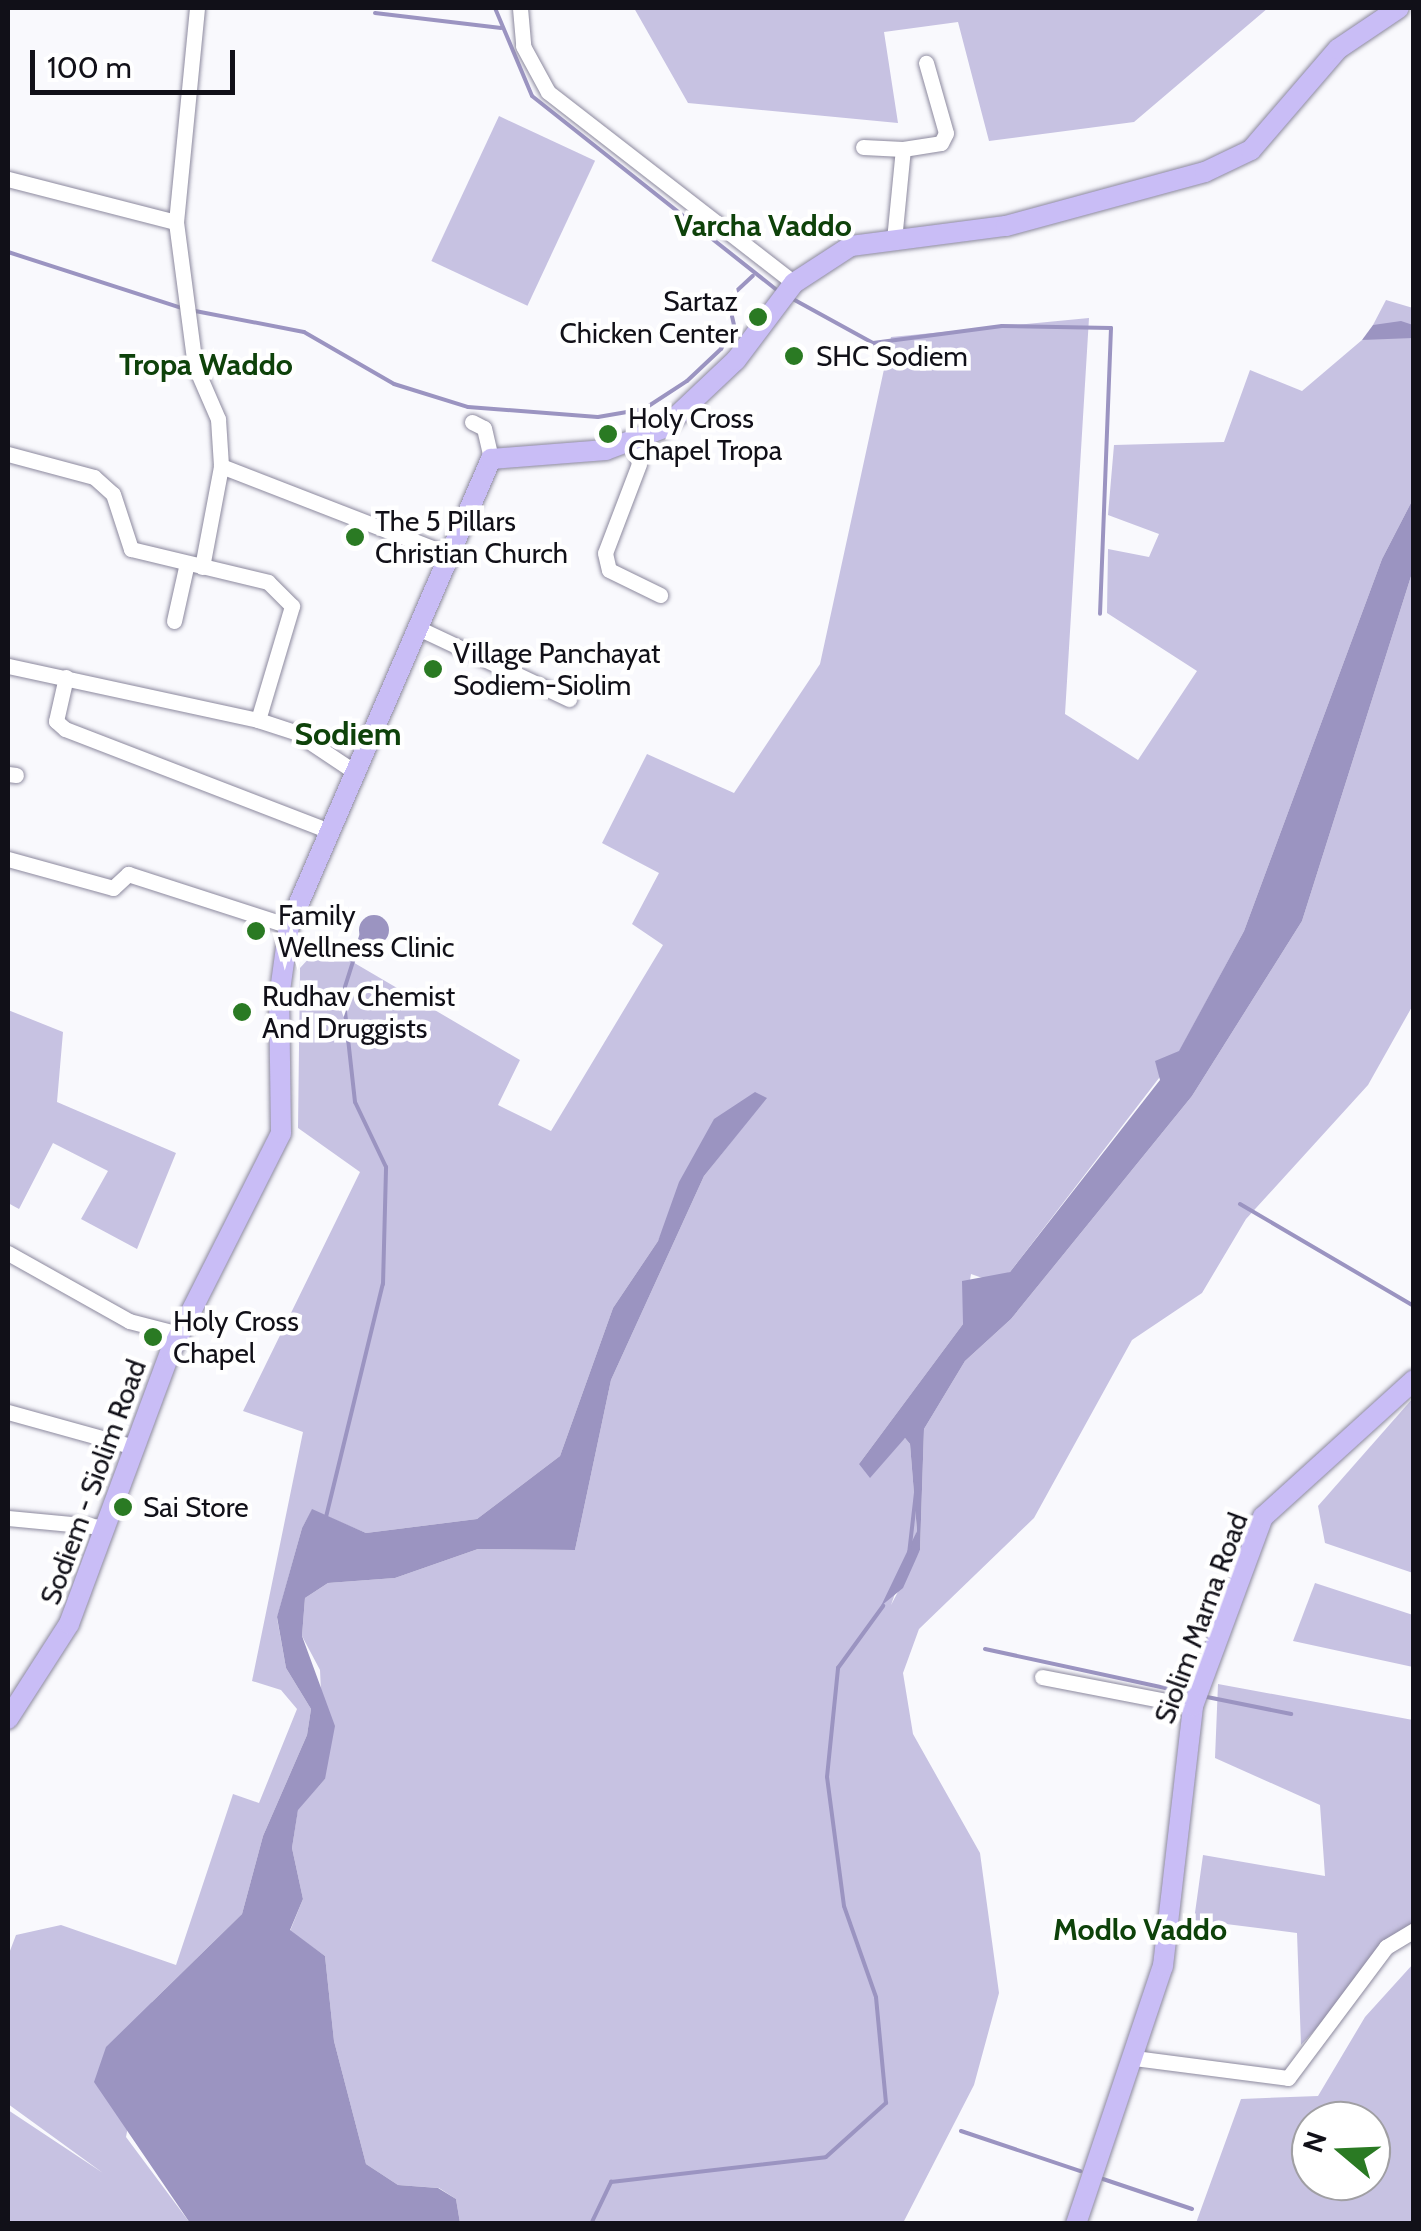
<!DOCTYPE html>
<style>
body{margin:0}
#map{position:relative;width:1421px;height:2231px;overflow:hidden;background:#f9f9fd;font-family:Cabin,sans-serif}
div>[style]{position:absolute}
.green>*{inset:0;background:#c7c2e2;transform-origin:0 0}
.water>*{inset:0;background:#9b94c1}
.round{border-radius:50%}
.stream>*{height:4px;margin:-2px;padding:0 2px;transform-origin:2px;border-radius:2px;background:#9b94c1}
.roads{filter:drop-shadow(0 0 2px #8c899e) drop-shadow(0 0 2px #8c899e)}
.minor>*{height:15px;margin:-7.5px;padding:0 7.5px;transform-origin:7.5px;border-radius:7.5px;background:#fff}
.major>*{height:20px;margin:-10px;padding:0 10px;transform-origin:10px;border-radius:10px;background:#c9bdf6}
.dots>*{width:28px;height:28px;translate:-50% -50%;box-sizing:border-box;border:5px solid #fff;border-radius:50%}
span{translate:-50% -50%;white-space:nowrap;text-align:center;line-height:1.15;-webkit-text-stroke:9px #fff;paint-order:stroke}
.poi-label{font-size:28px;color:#111018}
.right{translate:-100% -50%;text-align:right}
.left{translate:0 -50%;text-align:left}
.street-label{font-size:28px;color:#111018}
.neighbourhood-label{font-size:30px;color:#0e420a;font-weight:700}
.quarter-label{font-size:32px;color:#0e420a;font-weight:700}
.frame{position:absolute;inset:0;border:10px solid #111018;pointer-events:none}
.north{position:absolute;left:1291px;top:2101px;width:100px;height:100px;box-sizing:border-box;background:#fff;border:2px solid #a09fa3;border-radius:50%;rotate:289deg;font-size:28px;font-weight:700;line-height:40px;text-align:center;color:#111018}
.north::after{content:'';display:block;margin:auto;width:35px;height:45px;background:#2a7a23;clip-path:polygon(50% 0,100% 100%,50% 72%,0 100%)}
.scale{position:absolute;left:30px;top:50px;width:205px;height:45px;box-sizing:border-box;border:5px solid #111018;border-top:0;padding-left:12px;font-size:30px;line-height:35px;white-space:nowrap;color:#111018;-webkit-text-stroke:8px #fff;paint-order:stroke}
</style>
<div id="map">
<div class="green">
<i style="clip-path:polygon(634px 8px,1268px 8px,1134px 122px,989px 141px,958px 22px,884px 32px,898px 123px,688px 103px)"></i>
<i style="left:499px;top:116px;width:106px;height:160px;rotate:25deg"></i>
<i style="clip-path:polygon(1386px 300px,1413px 308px,1413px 325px,1373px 325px)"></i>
<i style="clip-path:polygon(1089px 318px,1065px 714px,1138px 760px,1197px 671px,1107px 613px,1108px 549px,1149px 557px,1159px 534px,1108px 515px,1114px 445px,1224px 442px,1250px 370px,1302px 391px,1362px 340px,1402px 333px,1413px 338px,1413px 499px,1382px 559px,1244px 931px,1179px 1052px,1010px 1272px,991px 1281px,971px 1274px,963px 1324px,859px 1464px,905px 1438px,910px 1444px,917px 1531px,891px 1605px,920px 1550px,924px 1429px,965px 1361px,1011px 1319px,1192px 1096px,1302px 921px,1413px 570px,1413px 1005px,1368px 1085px,1246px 1219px,1202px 1293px,1132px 1340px,1034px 1518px,919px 1629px,903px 1673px,913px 1734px,980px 1853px,999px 1993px,974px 2085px,903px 2223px,460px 2223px,456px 2199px,439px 2188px,398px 2185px,366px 2164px,334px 2041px,325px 1956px,290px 1931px,303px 1899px,292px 1848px,298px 1809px,325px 1779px,320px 1670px,302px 1636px,305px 1598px,328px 1583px,395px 1578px,478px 1549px,575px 1550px,611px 1380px,704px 1176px,766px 1098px,714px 1120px,658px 1241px,613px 1308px,560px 1456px,477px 1519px,366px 1533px,312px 1510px,302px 1528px,277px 1618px,286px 1668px,311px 1709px,307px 1735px,263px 1836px,242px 1914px,152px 2002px,126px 2137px,190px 2223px,8px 2223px,8px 2110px,103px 2173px,8px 2104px,8px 1956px,16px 1935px,61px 1925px,176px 1965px,233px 1794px,259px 1803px,297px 1709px,281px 1690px,252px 1681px,303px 1432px,243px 1411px,360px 1172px,298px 1128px,300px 968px,322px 944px,520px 1060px,498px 1105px,551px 1131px,663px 945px,632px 924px,659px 873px,602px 843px,647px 754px,734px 793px,820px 664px,891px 337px)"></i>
<i style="clip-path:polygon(8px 1010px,63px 1032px,57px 1102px,176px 1153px,137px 1249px,81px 1219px,108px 1171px,53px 1143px,19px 1209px,8px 1203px)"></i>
<i style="clip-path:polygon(1413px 1398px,1413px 1573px,1325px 1543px,1318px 1506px)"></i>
<i style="clip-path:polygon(1315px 1583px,1413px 1615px,1413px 1667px,1293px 1641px)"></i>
<i style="clip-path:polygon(1218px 1684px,1413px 1720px,1413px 1923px,1301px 2045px,1297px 1933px,1194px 1920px,1203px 1855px,1325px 1876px,1320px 1805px,1215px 1758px)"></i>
<i style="clip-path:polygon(evenodd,1413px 1964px,1413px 2223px,1196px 2223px,1241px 2099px,1318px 2096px,1365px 2017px,1413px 1964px,1311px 2121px,1371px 2121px,1371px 2181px,1311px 2181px,1311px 2121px)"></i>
</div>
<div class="water">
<i style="clip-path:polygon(1401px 321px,1413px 325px,1413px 338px,1362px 340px,1373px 325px)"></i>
<i style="clip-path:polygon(1413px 499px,1413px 570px,1302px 921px,1192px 1096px,1011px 1319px,965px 1361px,924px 1429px,920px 1550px,903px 1588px,881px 1606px,917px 1531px,910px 1444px,905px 1438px,870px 1478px,859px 1464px,963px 1324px,962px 1281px,1010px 1272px,1160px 1080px,1155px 1061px,1179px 1051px,1244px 931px,1382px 559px)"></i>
<i class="round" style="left:359px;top:915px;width:30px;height:30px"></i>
<i style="clip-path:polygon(755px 1092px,767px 1098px,704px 1176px,611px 1380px,575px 1550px,478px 1549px,395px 1578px,328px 1583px,305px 1598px,302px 1636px,335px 1726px,325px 1779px,298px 1810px,292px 1848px,303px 1899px,290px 1930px,325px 1956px,334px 2041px,366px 2164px,398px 2185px,438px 2188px,456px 2199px,460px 2223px,190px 2223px,94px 2082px,106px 2047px,242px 1914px,263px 1836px,307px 1735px,311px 1709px,286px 1668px,277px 1617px,302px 1528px,312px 1509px,366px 1533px,477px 1519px,560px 1456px,613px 1308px,658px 1241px,679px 1182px,714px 1119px)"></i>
</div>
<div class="stream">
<i style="left:495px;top:8px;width:95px;rotate:67.2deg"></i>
<i style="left:532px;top:96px;width:314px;rotate:38.4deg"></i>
<i style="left:375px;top:13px;width:127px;rotate:6.8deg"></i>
<i style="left:8px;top:252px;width:182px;rotate:17.9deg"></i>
<i style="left:791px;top:298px;width:94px;rotate:28.8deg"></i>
<i style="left:873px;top:343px;width:130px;rotate:-7.5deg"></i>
<i style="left:1002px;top:326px;width:109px;rotate:1.1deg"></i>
<i style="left:1111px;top:328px;width:286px;rotate:92.2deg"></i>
<i style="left:190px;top:310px;width:116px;rotate:10.9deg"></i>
<i style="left:304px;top:332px;width:104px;rotate:30deg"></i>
<i style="left:394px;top:384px;width:77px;rotate:17.3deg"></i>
<i style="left:468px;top:407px;width:130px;rotate:4.4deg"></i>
<i style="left:598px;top:417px;width:47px;rotate:-9.9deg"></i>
<i style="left:644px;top:409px;width:51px;rotate:-33.1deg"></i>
<i style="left:687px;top:381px;width:47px;rotate:-43.3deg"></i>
<i style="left:721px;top:349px;width:27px;rotate:-62deg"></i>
<i style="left:734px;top:325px;width:27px;rotate:-103deg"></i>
<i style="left:728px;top:299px;width:34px;rotate:-43deg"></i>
<i style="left:1240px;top:1204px;width:202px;rotate:30.4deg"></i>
<i style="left:326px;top:1517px;width:240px;rotate:-76.3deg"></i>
<i style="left:383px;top:1284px;width:117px;rotate:-88.5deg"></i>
<i style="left:386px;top:1167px;width:72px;rotate:-115.5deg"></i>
<i style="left:355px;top:1102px;width:110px;rotate:-96.3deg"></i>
<i style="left:343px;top:993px;width:66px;rotate:-72.4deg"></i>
<i style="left:909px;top:1554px;width:70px;rotate:-83.5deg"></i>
<i style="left:985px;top:1649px;width:208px;rotate:12.2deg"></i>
<i style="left:1202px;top:1696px;width:91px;rotate:11.4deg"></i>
<i style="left:961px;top:2131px;width:126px;rotate:18.6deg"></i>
<i style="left:1103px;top:2179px;width:94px;rotate:18.6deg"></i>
<i style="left:591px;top:2224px;width:47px;rotate:-64.5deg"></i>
<i style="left:611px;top:2182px;width:216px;rotate:-6.6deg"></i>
<i style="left:826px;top:2157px;width:81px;rotate:-42deg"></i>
<i style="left:886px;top:2103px;width:106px;rotate:-95.4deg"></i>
<i style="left:876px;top:1997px;width:96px;rotate:-109.4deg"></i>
<i style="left:844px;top:1906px;width:130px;rotate:-97.5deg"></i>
<i style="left:827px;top:1777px;width:110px;rotate:-84.2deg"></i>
<i style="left:838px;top:1668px;width:77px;rotate:-54deg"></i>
<i style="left:621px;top:2224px;width:3px"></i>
</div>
<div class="roads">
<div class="minor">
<i style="left:197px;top:8px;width:215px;rotate:95.6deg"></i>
<i style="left:176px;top:222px;width:145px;rotate:82.5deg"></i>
<i style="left:195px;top:366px;width:58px;rotate:66.5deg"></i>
<i style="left:218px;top:419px;width:47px;rotate:86.3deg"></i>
<i style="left:221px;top:466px;width:246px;rotate:21.2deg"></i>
<i style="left:520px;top:8px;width:38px;rotate:85deg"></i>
<i style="left:523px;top:46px;width:52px;rotate:61.5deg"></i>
<i style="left:548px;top:92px;width:311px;rotate:37.8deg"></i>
<i style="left:863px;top:147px;width:40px;rotate:2.9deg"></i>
<i style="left:8px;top:179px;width:173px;rotate:14.4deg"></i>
<i style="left:894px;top:240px;width:91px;rotate:-84.4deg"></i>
<i style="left:903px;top:149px;width:38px;rotate:-9deg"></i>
<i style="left:941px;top:143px;width:11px;rotate:-63deg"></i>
<i style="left:946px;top:133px;width:73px;rotate:-105.9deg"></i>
<i style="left:472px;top:422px;width:13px;rotate:27deg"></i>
<i style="left:484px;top:428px;width:32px;rotate:77deg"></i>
<i style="left:635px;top:442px;width:22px;rotate:80deg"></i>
<i style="left:639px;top:464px;width:95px;rotate:110.9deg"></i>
<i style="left:605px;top:553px;width:17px;rotate:77deg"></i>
<i style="left:609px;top:570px;width:57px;rotate:26.1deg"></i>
<i style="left:8px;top:454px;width:89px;rotate:15deg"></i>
<i style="left:94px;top:477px;width:25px;rotate:42deg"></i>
<i style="left:113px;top:494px;width:58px;rotate:71.9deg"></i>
<i style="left:131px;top:549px;width:141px;rotate:13.5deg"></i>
<i style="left:268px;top:582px;width:34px;rotate:45deg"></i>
<i style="left:292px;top:606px;width:119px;rotate:106.6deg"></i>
<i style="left:258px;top:720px;width:256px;rotate:-167.8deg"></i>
<i style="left:202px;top:567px;width:103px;rotate:-79.3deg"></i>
<i style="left:174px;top:621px;width:59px;rotate:-77.4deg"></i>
<i style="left:418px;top:628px;width:167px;rotate:25.2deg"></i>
<i style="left:66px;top:677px;width:45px;rotate:102.8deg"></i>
<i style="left:56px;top:721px;width:12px;rotate:42deg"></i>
<i style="left:65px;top:729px;width:284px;rotate:21.1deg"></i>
<i style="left:258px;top:720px;width:39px;rotate:18deg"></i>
<i style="left:295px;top:732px;width:72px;rotate:33.7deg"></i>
<i style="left:8px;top:774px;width:8px;rotate:7deg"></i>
<i style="left:8px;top:859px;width:109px;rotate:15.4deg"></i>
<i style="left:113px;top:888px;width:21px;rotate:-43deg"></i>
<i style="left:128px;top:874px;width:169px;rotate:17.9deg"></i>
<i style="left:8px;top:1253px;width:139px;rotate:29.3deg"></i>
<i style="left:129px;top:1321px;width:52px;rotate:14.6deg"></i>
<i style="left:8px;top:1412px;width:131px;rotate:15.5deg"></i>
<i style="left:8px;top:1518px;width:95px;rotate:5.4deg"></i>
<i style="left:1042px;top:1677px;width:154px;rotate:10.9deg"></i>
<i style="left:1134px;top:2058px;width:155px;rotate:7.4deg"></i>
<i style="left:1288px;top:2078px;width:164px;rotate:-53.2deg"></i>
<i style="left:1386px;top:1947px;width:33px;rotate:-31deg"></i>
</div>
<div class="major">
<i style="left:8px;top:1719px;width:113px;rotate:-57.3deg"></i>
<i style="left:69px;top:1624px;width:289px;rotate:-69.6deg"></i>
<i style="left:170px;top:1353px;width:246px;rotate:-63.2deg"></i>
<i style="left:281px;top:1133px;width:135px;rotate:-90.8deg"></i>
<i style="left:279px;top:998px;width:73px;rotate:-82.1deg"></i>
<i style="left:289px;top:926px;width:509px;rotate:-66.61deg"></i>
<i style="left:491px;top:459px;width:115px;rotate:-4.5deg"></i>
<i style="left:606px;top:450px;width:62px;rotate:-20.8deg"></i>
<i style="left:664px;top:428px;width:99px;rotate:-43.4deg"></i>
<i style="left:736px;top:360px;width:96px;rotate:-53deg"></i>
<i style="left:794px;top:283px;width:68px;rotate:-33deg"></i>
<i style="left:851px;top:246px;width:156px;rotate:-7.4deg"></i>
<i style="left:1006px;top:226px;width:206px;rotate:-15.2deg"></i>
<i style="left:1205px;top:172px;width:51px;rotate:-25.6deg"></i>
<i style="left:1251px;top:150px;width:133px;rotate:-49.3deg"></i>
<i style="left:1338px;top:49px;width:73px;rotate:-33.9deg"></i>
<i style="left:1076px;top:2224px;width:272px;rotate:-71.4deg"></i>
<i style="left:1163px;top:1966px;width:262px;rotate:-83.4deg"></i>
<i style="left:1193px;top:1706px;width:202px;rotate:-69.7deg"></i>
<i style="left:1263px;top:1517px;width:204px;rotate:-42.2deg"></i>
</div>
</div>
<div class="dots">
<i style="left:758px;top:317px;background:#2a7a23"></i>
<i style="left:794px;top:356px;background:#2a7a23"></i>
<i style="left:608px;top:434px;background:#2a7a23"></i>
<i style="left:355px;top:537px;background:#2a7a23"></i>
<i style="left:433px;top:669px;background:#2a7a23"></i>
<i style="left:256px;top:931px;background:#2a7a23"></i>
<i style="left:242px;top:1012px;background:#2a7a23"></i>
<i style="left:153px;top:1337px;background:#2a7a23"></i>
<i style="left:123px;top:1507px;background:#2a7a23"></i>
</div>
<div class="poi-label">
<span class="right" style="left:738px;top:317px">Sartaz<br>Chicken Center</span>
<span class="left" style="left:816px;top:356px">SHC Sodiem</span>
<span class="left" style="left:628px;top:434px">Holy Cross<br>Chapel Tropa</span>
<span class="left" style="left:375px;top:537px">The 5 Pillars<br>Christian Church</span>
<span class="left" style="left:453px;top:669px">Village Panchayat<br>Sodiem-Siolim</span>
<span class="left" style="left:278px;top:931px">Family<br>Wellness Clinic</span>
<span class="left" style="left:262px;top:1012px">Rudhav Chemist<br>And Druggists</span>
<span class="left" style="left:173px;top:1337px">Holy Cross<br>Chapel</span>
<span class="left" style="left:143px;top:1507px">Sai Store</span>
</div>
<div class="street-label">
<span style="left:93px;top:1482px;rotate:-70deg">Sodiem - Siolim Road</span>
<span style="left:1201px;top:1618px;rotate:-70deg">Siolim Marna Road</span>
</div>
<div class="neighbourhood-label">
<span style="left:763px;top:226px">Varcha Vaddo</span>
<span style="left:206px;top:365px">Tropa Waddo</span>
<span style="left:1140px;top:1930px">Modlo Vaddo</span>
</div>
<div class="quarter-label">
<span style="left:348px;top:734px">Sodiem</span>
</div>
<div class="frame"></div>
<div class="north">N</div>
<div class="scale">100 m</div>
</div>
